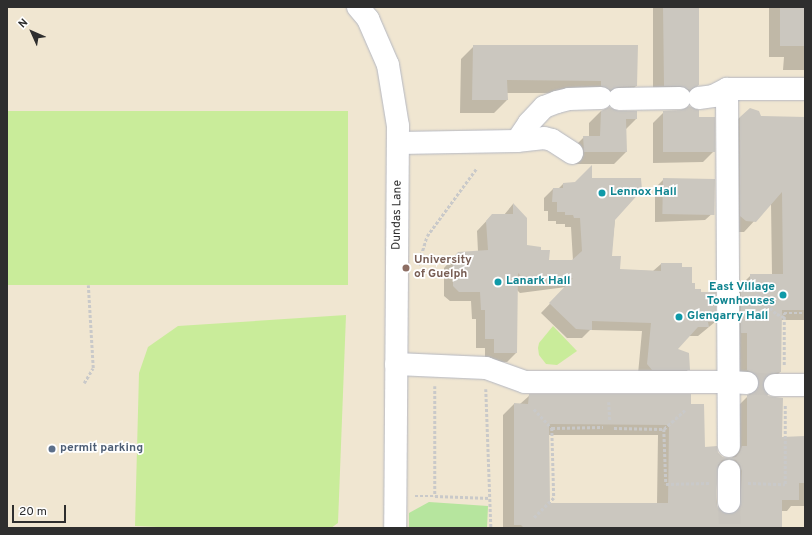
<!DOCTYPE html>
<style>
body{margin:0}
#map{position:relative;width:812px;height:535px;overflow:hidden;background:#efe9e1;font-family:Overpass,sans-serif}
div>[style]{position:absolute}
.education>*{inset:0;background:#f0e6d1;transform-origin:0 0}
.green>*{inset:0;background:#b6e59e}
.pitch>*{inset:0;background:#c9ec9a;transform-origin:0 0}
.shadow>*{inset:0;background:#0003}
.building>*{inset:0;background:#cbc7bf;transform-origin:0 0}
.minor-tunnel>*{height:22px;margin-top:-11px;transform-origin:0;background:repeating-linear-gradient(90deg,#c8c4bd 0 22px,transparent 0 33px)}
.path>*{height:2.5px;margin-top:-1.25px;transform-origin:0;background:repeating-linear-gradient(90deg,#c9c9c9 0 3px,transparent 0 5px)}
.roads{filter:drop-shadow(0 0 1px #b4b7c1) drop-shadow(0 0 1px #b4b7c1)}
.minor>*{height:22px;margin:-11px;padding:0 11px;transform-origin:11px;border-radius:11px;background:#fff}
.dots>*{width:11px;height:11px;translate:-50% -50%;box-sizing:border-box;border:2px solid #fff;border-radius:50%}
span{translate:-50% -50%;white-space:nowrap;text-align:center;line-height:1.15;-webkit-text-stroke:3.5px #fff;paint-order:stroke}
.culture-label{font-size:12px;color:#0d838f;font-weight:700}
.left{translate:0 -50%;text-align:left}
.right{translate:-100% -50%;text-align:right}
.street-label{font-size:12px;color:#2e2e2e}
.education-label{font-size:12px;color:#785e54;font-weight:700}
.service-label{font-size:12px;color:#4e5e75;font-weight:700}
.frame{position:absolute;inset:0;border:8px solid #2e2e2e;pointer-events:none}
.north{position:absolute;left:12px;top:12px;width:40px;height:40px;-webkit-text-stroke:3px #fff;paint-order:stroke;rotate:315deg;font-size:11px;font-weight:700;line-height:16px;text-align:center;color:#2e2e2e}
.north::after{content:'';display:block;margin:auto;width:14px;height:18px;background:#2e2e2e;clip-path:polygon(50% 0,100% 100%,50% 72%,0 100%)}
.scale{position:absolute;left:12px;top:505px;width:54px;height:18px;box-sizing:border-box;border:2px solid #2e2e2e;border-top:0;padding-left:5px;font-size:12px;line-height:14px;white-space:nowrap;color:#2e2e2e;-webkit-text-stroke:3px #fff;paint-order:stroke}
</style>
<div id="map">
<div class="education">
<i style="left:7px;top:7px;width:798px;height:521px"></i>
</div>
<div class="green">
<i style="clip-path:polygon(429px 502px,488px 506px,487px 528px,409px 528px,409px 513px)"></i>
</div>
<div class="pitch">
<i style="left:7px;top:111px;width:341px;height:174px"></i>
<i style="clip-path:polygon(346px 315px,338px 523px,331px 528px,182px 528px,135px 526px,139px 373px,148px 347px,178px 326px)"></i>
<i style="clip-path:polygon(553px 326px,577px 351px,557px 365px,546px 364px,539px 355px,538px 348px,539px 343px)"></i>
</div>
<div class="shadow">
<i style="clip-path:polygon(653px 7px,698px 7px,698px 85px,686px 96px,653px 96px)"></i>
<i style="clip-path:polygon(769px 7px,805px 7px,805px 70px,783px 70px,784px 57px,769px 57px)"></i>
<i style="clip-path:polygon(474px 46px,636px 86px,623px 99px,589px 93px,507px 93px,507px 100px,494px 113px,460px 113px,461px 59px)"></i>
<i style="clip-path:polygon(601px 111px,636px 112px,636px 119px,625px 130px,626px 152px,614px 164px,573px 164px,572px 149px,584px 137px,589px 137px,589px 123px)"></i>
<i style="clip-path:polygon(664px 112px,698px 118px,714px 151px,703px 162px,653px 163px,653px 123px)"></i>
<i style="clip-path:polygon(evenodd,740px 117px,805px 118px,805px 320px,781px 320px,780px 372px,769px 383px,761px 385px,781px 438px,805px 437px,805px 506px,791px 506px,787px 511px,781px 511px,781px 528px,503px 528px,503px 415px,514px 404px,520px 404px,529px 396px,690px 405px,704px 448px,718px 453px,723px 458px,730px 460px,736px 453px,736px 408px,749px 395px,747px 389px,736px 382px,730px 301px,739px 291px,739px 287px,751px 275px,772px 275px,771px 203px,744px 232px,735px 232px,729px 129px,740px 117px,548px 435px,658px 435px,657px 504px,549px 504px,548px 435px,740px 117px,718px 469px,724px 471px,729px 477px,729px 515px,723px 514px,717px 508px,715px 471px,718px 469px)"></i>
<i style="clip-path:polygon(591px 179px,615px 219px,611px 257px,619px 270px,653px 271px,661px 264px,681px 268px,715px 322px,698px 336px,688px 336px,676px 349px,689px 369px,679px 378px,638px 374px,642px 331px,590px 330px,582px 338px,567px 338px,541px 313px,566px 287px,520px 293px,517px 290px,516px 353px,507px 362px,485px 362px,485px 348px,476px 348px,476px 319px,472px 319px,471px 301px,450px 301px,444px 296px,444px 268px,458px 253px,478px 252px,477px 231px,492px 215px,504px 215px,513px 204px,526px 219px,526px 246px,540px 251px,548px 261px,573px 261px,571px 227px,565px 227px,565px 224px,556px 224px,556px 221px,548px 221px,548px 211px,544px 211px,544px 198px,553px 189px,558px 189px,563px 184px,575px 183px)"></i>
<i style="clip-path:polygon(664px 179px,714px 212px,705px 220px,655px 222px,655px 188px)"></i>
</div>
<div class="building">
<i style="clip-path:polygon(663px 7px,699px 7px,699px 85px,690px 90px,680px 86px,664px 86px)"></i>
<i style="left:780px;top:7px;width:25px;height:39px"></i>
<i style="clip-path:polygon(473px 45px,638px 45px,637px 86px,618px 87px,611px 90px,601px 86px,601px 81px,507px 80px,508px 100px,472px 100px)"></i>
<i style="clip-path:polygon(689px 106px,699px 110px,699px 117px,715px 117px,715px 152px,663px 152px,663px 111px,681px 110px)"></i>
<i style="clip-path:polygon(609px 107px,619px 111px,637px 111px,637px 119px,626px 119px,627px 152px,584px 152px,583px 136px,600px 136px,601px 111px)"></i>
<i style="clip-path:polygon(evenodd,750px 108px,759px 111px,761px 116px,805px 117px,805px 310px,782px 310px,781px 372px,768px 374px,764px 379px,763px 385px,764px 391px,768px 396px,783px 398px,782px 437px,805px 436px,805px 483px,799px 483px,799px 500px,782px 500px,782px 528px,524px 528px,521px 525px,514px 525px,514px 403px,528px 404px,529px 394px,691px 394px,691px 404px,704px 404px,705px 447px,717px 446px,718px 453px,722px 457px,729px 458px,736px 457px,740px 452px,742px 446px,747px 446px,747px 395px,753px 394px,757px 390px,759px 383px,758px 378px,754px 373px,747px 370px,747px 333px,741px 333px,741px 288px,750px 288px,750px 274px,783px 274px,782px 192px,756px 222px,746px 221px,740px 216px,740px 117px,750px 108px,549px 424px,669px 425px,668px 503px,550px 503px,549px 424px,750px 108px,729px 459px,736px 460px,740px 465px,742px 471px,740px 508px,736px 513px,729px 514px,722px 513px,718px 508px,716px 502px,718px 465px,722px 460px,729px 459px)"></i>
<i style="clip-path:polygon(592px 165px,592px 178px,641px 178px,642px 190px,615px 220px,612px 256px,621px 256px,620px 269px,661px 271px,661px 263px,682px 263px,682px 267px,692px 267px,692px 283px,695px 283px,695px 289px,701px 289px,701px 292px,716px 292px,716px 322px,708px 322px,709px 327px,698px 327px,678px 349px,689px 353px,690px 370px,652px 370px,647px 364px,651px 323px,592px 321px,592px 330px,576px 329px,549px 303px,573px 278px,530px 285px,518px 273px,517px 353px,494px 353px,494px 339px,485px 339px,485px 310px,481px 310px,480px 292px,459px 292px,453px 286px,453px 258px,458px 252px,488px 250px,486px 221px,492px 214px,513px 214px,513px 203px,527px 218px,527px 245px,541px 247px,541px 250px,550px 250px,549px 260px,572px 260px,582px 251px,580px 218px,574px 218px,573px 215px,565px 215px,565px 212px,557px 212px,557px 202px,552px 202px,553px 188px,563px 188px,563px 183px,575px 182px)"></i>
<i style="left:663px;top:178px;width:52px;height:36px;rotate:1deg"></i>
</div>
<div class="minor-tunnel">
<i style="left:747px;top:383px;width:28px;rotate:4deg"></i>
<i style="left:729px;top:502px;width:26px;rotate:88deg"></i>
</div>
<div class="path">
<i style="left:418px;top:265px;width:30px;rotate:-73deg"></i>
<i style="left:427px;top:236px;width:83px;rotate:-53.8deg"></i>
<i style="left:756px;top:294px;width:29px;rotate:44deg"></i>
<i style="left:777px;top:314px;width:8px;rotate:23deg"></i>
<i style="left:784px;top:365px;width:52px;rotate:-90deg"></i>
<i style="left:784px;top:313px;width:21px"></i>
<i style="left:84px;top:383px;width:17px;rotate:-59deg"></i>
<i style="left:93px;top:368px;width:83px;rotate:-93.4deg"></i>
<i style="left:435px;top:386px;width:110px;rotate:90deg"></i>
<i style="left:435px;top:496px;width:55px;rotate:2.1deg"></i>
<i style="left:486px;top:389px;width:139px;rotate:87.9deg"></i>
<i style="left:609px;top:402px;width:19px;rotate:87deg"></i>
<i style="left:534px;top:409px;width:26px;rotate:47deg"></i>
<i style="left:552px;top:428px;width:70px;rotate:88.4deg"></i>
<i style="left:554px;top:498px;width:28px;rotate:135deg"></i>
<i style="left:552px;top:428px;width:51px;rotate:-1.1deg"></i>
<i style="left:614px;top:428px;width:50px;rotate:1.1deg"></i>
<i style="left:664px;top:429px;width:55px;rotate:87.9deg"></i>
<i style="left:666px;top:484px;width:43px;rotate:-1.3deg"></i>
<i style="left:664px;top:429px;width:28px;rotate:-42deg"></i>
<i style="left:748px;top:483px;width:37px;rotate:2deg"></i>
<i style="left:785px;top:484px;width:80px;rotate:-90deg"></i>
<i style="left:415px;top:496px;width:20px"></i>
</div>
<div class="roads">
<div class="minor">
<i style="left:358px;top:7px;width:16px;rotate:50deg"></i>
<i style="left:368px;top:19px;width:50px;rotate:66.5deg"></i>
<i style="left:388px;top:65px;width:62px;rotate:80.7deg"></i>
<i style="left:398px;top:126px;width:402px;rotate:90.4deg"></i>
<i style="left:727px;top:89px;width:357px;rotate:89.7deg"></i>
<i style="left:699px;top:98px;width:14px;rotate:-8deg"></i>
<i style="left:713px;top:96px;width:16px;rotate:-27deg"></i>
<i style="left:727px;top:89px;width:78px"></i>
<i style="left:619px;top:99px;width:61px;rotate:-0.9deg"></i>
<i style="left:517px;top:141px;width:27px;rotate:-6deg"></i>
<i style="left:544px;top:138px;width:8px;rotate:14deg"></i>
<i style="left:552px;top:140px;width:24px;rotate:33deg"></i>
<i style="left:399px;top:143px;width:118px;rotate:-1deg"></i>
<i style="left:517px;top:141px;width:22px;rotate:-56deg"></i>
<i style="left:529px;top:123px;width:22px;rotate:-47deg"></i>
<i style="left:544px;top:107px;width:14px;rotate:-21deg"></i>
<i style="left:557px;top:102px;width:12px;rotate:-14deg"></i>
<i style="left:569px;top:99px;width:32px;rotate:-2deg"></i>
<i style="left:396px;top:364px;width:90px;rotate:2.5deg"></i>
<i style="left:486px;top:368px;width:41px;rotate:19.7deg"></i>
<i style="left:525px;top:382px;width:204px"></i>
<i style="left:729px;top:382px;width:18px;rotate:3deg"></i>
<i style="left:775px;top:385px;width:30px"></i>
<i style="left:729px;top:502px;width:31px;rotate:-90deg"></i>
</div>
</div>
<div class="dots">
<i style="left:602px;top:193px;background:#0f9aa8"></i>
<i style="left:406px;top:268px;background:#8d6e63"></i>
<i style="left:498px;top:282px;background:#0f9aa8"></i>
<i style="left:783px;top:295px;background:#0f9aa8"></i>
<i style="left:679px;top:317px;background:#0f9aa8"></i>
<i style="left:52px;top:449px;background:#5c6f8a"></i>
</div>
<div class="culture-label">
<span class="left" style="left:610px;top:193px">Lennox Hall</span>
<span class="left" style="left:506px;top:282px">Lanark Hall</span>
<span class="right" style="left:775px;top:295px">East Village<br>Townhouses</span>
<span class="left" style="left:687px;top:317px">Glengarry Hall</span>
</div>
<div class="street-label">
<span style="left:398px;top:215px;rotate:-89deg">Dundas Lane</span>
</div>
<div class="education-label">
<span class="left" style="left:414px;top:268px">University<br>of Guelph</span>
</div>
<div class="service-label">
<span class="left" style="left:60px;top:449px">permit parking</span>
</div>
<div class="frame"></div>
<div class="north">N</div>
<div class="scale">20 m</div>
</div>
